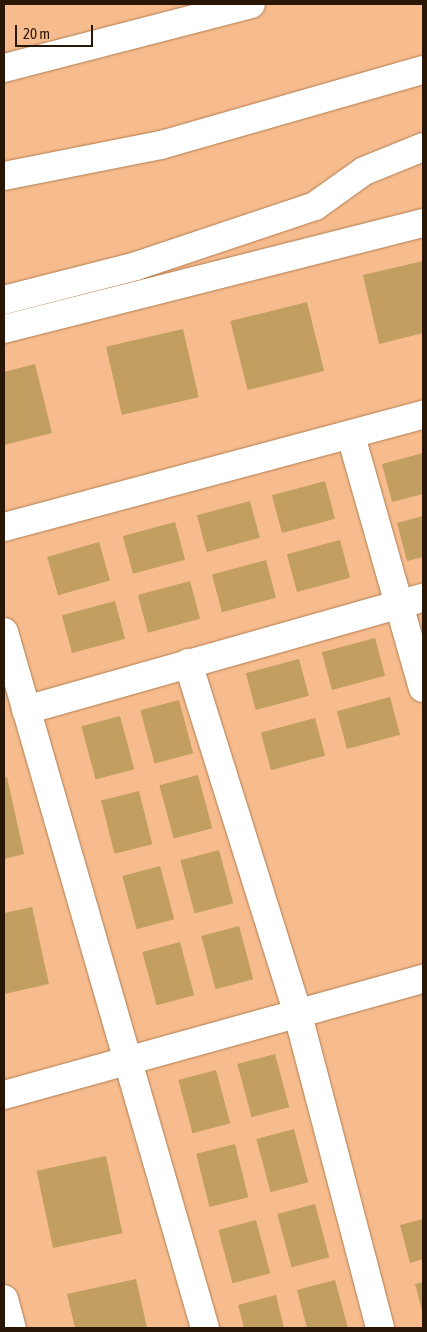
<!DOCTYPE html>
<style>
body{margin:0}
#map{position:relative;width:427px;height:1332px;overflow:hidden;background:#f6bc8e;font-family:"Asap Condensed",sans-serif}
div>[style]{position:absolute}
.building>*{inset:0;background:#c29e60;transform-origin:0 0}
.roads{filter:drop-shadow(0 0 1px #b17c4f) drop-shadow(0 0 1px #b17c4f)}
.street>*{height:28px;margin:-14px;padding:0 14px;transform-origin:14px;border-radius:14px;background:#fff}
span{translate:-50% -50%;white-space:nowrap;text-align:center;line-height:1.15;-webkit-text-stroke:5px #f6bc8e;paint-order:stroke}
.frame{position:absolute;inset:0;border:5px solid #2a1604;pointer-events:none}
.scale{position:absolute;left:15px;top:25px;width:78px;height:22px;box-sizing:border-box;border:2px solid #2a1604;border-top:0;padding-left:6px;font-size:15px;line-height:18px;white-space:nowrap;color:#2a1604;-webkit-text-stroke:4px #f6bc8e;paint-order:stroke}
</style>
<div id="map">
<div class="building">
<i style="clip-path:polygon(423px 261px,423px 333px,379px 344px,363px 275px)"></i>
<i style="left:307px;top:302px;width:71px;height:79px;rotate:76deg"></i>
<i style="left:183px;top:329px;width:70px;height:79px;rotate:77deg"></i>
<i style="clip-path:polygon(35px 364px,52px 433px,4px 445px,4px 372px)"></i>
<i style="clip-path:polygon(423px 453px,423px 494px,392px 502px,382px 464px)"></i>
<i style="left:325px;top:481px;width:39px;height:55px;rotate:75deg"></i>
<i style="left:250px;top:501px;width:38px;height:55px;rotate:75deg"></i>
<i style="clip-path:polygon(423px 516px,423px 557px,407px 561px,397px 523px)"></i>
<i style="left:175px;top:522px;width:39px;height:54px;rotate:75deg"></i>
<i style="left:340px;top:540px;width:39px;height:55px;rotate:75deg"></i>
<i style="left:99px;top:542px;width:40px;height:54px;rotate:74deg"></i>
<i style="left:266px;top:560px;width:39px;height:56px;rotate:75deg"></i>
<i style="left:190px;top:581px;width:39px;height:54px;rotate:75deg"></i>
<i style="left:115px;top:601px;width:39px;height:55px;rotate:75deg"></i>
<i style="left:375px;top:638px;width:39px;height:55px;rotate:75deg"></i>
<i style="left:299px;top:659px;width:38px;height:55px;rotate:75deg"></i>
<i style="left:390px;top:697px;width:39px;height:55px;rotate:75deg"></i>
<i style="left:179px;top:700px;width:55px;height:40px;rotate:75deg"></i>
<i style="left:120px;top:716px;width:55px;height:40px;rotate:75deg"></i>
<i style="left:315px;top:718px;width:39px;height:56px;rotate:75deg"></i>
<i style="left:198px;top:775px;width:55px;height:40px;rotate:75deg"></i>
<i style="clip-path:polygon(7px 777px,24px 854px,4px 859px,4px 778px)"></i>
<i style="left:139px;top:791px;width:55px;height:39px;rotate:76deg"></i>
<i style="left:219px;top:850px;width:55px;height:40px;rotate:75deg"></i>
<i style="left:160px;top:866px;width:55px;height:39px;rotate:75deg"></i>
<i style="clip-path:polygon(32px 907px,49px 984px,4px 994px,4px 913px)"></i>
<i style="left:239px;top:926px;width:55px;height:39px;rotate:75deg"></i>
<i style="left:180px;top:942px;width:55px;height:39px;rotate:75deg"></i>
<i style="left:275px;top:1054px;width:55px;height:39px;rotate:75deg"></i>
<i style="left:216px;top:1070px;width:55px;height:39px;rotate:75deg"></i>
<i style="left:294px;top:1129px;width:55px;height:39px;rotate:75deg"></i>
<i style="left:235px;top:1144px;width:55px;height:40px;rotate:76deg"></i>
<i style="left:106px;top:1156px;width:79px;height:71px;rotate:78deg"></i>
<i style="left:315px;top:1204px;width:55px;height:39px;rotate:75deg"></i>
<i style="clip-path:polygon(423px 1219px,423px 1259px,410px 1263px,400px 1225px)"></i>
<i style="left:256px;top:1220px;width:55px;height:39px;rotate:75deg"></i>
<i style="clip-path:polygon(136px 1279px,147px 1328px,75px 1328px,67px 1294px)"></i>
<i style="clip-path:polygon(335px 1280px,348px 1328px,307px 1328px,297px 1290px)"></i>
<i style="clip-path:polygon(423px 1282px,423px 1314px,415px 1284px)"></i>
<i style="clip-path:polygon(276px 1295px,284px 1328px,244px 1328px,238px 1305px)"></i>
</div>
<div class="roads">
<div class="street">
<i style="left:4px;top:68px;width:255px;rotate:-14.5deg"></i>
<i style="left:4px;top:176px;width:160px;rotate:-11.2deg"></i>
<i style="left:161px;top:145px;width:273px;rotate:-16deg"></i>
<i style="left:4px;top:300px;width:136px;rotate:-14.4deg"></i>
<i style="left:136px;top:266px;width:189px;rotate:-18.5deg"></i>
<i style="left:315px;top:206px;width:60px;rotate:-35.5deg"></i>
<i style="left:364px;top:171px;width:64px;rotate:-22.1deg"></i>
<i style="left:4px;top:329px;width:432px;rotate:-14.2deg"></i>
<i style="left:351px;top:436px;width:262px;rotate:74.1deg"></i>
<i style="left:4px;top:527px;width:434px;rotate:-15deg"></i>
<i style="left:4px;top:632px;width:724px;rotate:73.89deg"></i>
<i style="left:188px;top:663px;width:369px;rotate:72.6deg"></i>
<i style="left:298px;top:1015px;width:324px;rotate:75.3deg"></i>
<i style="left:26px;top:710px;width:412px;rotate:-15.8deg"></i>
<i style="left:4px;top:1095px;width:435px;rotate:-15.5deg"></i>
<i style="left:4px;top:1299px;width:30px;rotate:75deg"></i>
</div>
</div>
<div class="frame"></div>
<div class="scale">20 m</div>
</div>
